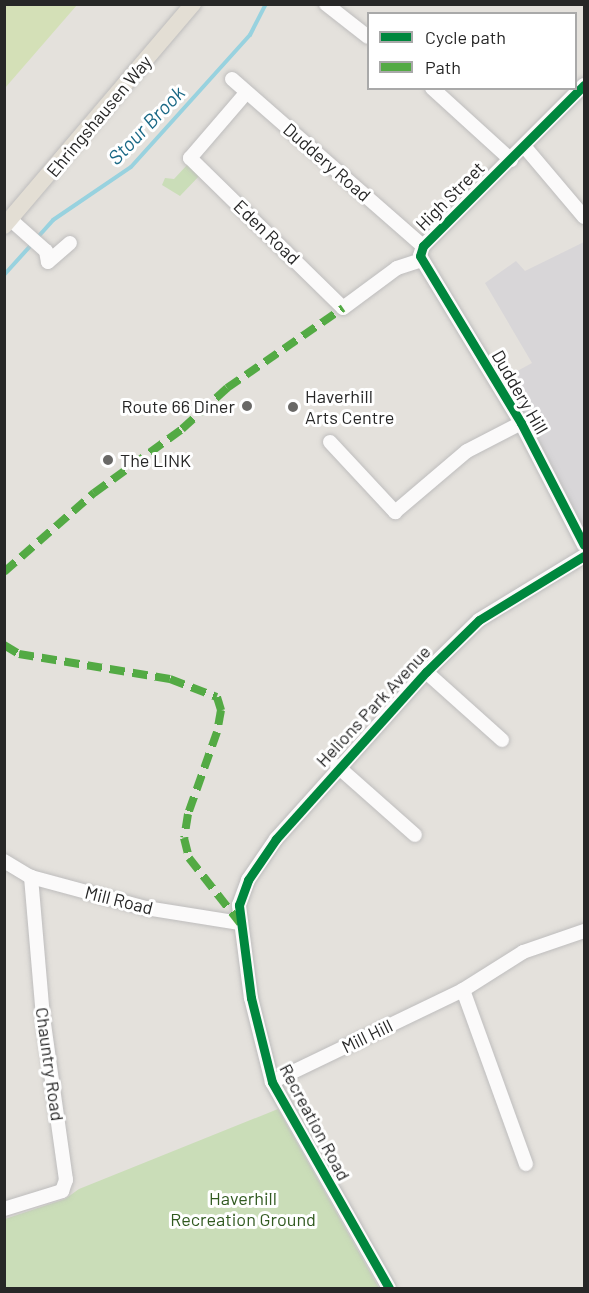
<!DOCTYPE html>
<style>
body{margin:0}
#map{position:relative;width:589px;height:1293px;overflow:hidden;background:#e4e1dc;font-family:Barlow,sans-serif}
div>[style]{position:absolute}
.industrial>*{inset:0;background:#d8d6d8}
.green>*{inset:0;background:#caddb8}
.pitch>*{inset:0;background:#d4e0b7}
.stream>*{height:4px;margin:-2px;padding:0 2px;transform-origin:2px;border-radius:2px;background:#98d2df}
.roads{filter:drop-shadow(0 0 2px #bebdbd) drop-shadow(0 0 2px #bebdbd)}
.minor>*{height:14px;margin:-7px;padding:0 7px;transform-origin:7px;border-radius:7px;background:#fbfafa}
.major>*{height:16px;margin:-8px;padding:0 8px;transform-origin:8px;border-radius:8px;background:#e3ded4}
.quiet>*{height:8px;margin-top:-4px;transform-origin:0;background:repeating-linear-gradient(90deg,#53aa44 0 15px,transparent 0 23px)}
.cycleway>*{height:9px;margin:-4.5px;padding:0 4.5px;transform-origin:4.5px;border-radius:4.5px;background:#00873e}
.dots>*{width:16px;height:16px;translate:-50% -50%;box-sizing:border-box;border:3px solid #fff;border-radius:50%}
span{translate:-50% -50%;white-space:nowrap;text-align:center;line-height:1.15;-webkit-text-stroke:6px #fff;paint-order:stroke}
.street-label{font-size:18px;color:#272727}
.poi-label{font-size:18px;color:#272727}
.left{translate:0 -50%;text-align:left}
.right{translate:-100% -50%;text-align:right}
.park-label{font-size:18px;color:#315a20}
.water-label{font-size:20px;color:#1b6986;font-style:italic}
.frame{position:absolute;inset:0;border:6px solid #272727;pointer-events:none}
.legend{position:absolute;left:367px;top:12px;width:210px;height:78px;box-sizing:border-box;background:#fff;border:2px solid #a9a9a9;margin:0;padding:8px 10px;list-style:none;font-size:18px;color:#272727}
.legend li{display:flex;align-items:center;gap:12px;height:30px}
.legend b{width:30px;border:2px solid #a9a9a9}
</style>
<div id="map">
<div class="industrial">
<i style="clip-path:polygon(584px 242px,584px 528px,506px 377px,532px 363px,485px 283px,516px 261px,525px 271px)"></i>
</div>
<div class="green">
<i style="clip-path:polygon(187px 165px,202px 173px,180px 196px,162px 185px,165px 178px,174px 179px)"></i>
<i style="clip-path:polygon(278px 1109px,379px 1288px,5px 1288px,5px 1219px,65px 1199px,79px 1189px)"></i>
</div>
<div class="pitch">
<i style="clip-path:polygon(5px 4px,77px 5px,5px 88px,4px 5px)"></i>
</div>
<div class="stream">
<i style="left:37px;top:238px;width:24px;rotate:-48deg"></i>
<i style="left:53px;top:220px;width:94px;rotate:-34.2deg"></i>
<i style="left:131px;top:167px;width:178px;rotate:-48deg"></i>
<i style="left:250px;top:35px;width:35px;rotate:-63deg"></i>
<i style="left:4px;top:275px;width:42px;rotate:-47.9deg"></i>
</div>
<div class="roads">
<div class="minor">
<i style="left:326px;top:4px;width:53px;rotate:38.2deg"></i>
<i style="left:232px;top:79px;width:254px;rotate:41.2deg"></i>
<i style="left:584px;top:85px;width:228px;rotate:135deg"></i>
<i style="left:423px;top:246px;width:10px;rotate:107deg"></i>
<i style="left:420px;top:256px;width:195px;rotate:58.8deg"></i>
<i style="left:521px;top:423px;width:137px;rotate:62.7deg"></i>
<i style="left:432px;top:88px;width:107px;rotate:42.3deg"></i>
<i style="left:246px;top:93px;width:86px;rotate:130.7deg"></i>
<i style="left:190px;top:158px;width:214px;rotate:44.4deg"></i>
<i style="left:343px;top:308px;width:67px;rotate:-36.5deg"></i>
<i style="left:397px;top:268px;width:25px;rotate:-18deg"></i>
<i style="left:524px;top:146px;width:93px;rotate:49.8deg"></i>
<i style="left:11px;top:220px;width:47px;rotate:41.5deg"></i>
<i style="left:46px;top:251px;width:11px;rotate:80deg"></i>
<i style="left:48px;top:262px;width:29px;rotate:-41deg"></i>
<i style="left:330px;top:442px;width:96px;rotate:47.1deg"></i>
<i style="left:395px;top:512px;width:94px;rotate:-40.3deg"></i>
<i style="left:467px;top:451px;width:61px;rotate:-27.4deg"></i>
<i style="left:426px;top:672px;width:102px;rotate:41.8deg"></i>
<i style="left:337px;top:766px;width:104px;rotate:41.5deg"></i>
<i style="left:4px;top:861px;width:31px;rotate:31deg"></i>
<i style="left:31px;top:877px;width:119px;rotate:15.1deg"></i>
<i style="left:146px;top:908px;width:95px;rotate:9.1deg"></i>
<i style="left:463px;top:990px;width:185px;rotate:70.1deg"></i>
<i style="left:272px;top:1082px;width:212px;rotate:-25.7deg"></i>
<i style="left:463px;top:990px;width:71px;rotate:-32.3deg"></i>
<i style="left:523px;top:952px;width:65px;rotate:-19deg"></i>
<i style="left:4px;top:1209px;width:61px;rotate:-17.2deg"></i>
<i style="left:62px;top:1191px;width:12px;rotate:-70deg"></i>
<i style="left:66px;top:1180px;width:165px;rotate:-98deg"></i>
<i style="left:43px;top:1017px;width:141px;rotate:-94.9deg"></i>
<i style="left:389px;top:1288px;width:237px;rotate:-119.6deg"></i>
<i style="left:272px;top:1082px;width:87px;rotate:-104deg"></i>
<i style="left:251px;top:998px;width:94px;rotate:-97.4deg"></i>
<i style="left:239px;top:905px;width:27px;rotate:-70deg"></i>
<i style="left:248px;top:880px;width:50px;rotate:-55.7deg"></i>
<i style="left:276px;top:839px;width:224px;rotate:-48.1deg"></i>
<i style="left:426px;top:672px;width:74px;rotate:-44.5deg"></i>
<i style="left:479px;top:620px;width:123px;rotate:-31.4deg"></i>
</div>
<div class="major">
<i style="left:4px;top:226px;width:292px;rotate:-49.6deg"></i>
</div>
</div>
<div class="quiet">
<i style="left:4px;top:572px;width:120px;rotate:-41.3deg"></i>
<i style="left:94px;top:493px;width:109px;rotate:-36deg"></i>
<i style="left:182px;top:429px;width:61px;rotate:-42.3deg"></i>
<i style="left:227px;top:388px;width:141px;rotate:-34.6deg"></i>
<i style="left:4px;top:645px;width:17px;rotate:31deg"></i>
<i style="left:19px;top:654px;width:153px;rotate:9.4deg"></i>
<i style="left:170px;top:679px;width:50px;rotate:21deg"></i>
<i style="left:217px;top:697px;width:14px;rotate:73deg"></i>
<i style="left:221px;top:710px;width:22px;rotate:100deg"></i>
<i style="left:217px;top:732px;width:87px;rotate:109.5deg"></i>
<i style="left:188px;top:814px;width:24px;rotate:99deg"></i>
<i style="left:184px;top:838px;width:21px;rotate:76deg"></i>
<i style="left:189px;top:858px;width:83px;rotate:51.9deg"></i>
</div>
<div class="cycleway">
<i style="left:584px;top:85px;width:228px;rotate:135deg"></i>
<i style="left:423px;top:246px;width:10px;rotate:107deg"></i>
<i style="left:420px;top:256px;width:195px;rotate:58.8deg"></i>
<i style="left:521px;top:423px;width:137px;rotate:62.7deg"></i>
<i style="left:389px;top:1288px;width:237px;rotate:-119.6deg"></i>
<i style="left:272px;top:1082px;width:87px;rotate:-104deg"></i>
<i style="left:251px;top:998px;width:94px;rotate:-97.4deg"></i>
<i style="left:239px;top:905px;width:27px;rotate:-70deg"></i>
<i style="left:248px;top:880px;width:50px;rotate:-55.7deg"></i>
<i style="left:276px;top:839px;width:224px;rotate:-48.1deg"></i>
<i style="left:426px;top:672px;width:74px;rotate:-44.5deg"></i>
<i style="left:479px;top:620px;width:123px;rotate:-31.4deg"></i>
</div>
<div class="dots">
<i style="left:247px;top:406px;background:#696866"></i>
<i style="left:293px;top:407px;background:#696866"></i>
<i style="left:108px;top:460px;background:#696866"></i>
</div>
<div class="street-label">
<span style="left:99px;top:116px;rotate:-50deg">Ehringshausen Way</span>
<span style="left:327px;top:162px;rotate:41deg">Duddery Road</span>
<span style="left:450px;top:196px;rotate:-45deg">High Street</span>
<span style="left:267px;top:232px;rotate:44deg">Eden Road</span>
<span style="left:520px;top:392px;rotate:60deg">Duddery Hill</span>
<span style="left:373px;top:706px;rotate:-47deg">Helions Park Avenue</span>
<span style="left:119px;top:900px;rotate:14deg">Mill Road</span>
<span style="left:367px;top:1036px;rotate:-26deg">Mill Hill</span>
<span style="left:50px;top:1064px;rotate:82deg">Chauntry Road</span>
<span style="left:315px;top:1122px;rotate:62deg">Recreation Road</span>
</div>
<div class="poi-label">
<span class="left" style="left:305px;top:407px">Haverhill<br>Arts Centre</span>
<span class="right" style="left:235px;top:406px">Route 66 Diner</span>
<span class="left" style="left:120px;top:460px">The LINK</span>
</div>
<div class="park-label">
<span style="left:243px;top:1209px">Haverhill<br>Recreation Ground</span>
</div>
<div class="water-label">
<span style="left:146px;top:125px;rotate:-46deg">Stour Brook</span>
</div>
<div class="frame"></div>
<ul class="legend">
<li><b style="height:8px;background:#00873e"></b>Cycle path</li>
<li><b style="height:8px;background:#53aa44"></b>Path</li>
</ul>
</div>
